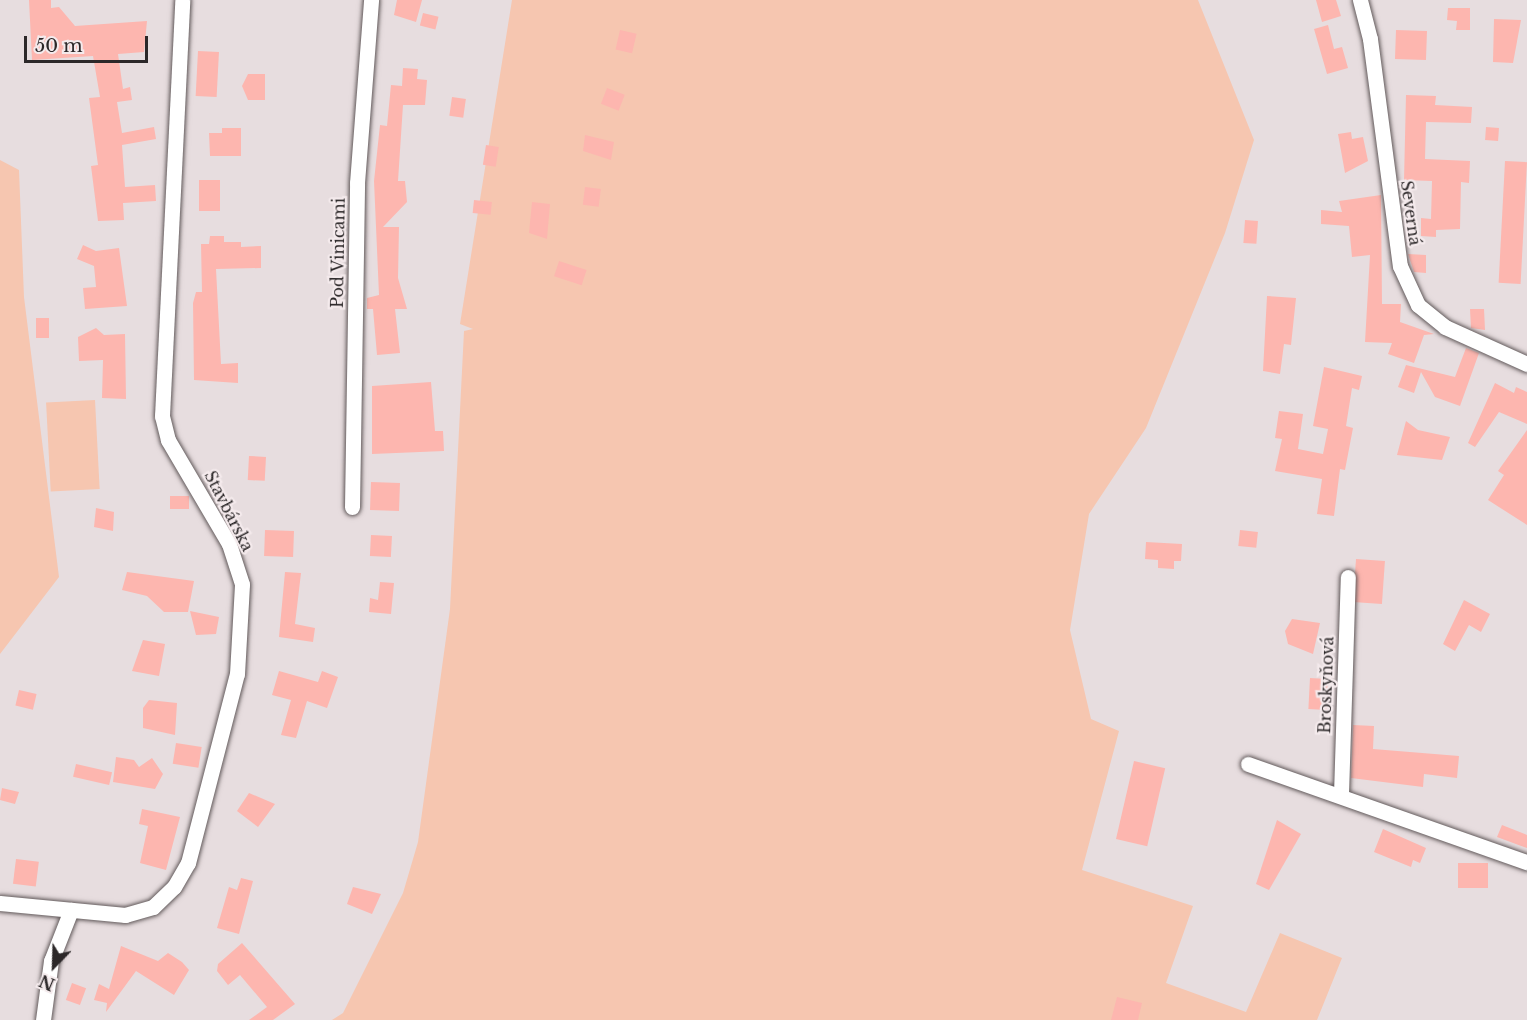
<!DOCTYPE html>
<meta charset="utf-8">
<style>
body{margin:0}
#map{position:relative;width:1527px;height:1020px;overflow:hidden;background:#e7dddf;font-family:"Libre Baskerville",serif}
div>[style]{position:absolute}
.green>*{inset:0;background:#f6c6b0;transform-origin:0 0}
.building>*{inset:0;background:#fdb6af;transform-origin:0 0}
.roads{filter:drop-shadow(0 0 2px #625a5b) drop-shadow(0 0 2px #625a5b)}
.street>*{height:15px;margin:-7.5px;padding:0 7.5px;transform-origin:7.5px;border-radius:7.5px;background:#fff}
span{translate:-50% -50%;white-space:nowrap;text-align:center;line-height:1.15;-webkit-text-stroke:4.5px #f4eaec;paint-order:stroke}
.street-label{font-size:16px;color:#2c2829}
.north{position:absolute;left:24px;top:936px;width:60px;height:60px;-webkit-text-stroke:4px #f4eaec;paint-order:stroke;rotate:203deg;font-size:16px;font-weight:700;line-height:24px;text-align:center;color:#2c2829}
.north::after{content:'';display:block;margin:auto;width:21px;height:27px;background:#2c2829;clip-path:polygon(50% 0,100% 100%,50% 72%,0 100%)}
.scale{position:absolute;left:24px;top:36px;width:124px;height:27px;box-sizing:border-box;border:3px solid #2c2829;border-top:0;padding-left:8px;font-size:18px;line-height:21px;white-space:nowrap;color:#2c2829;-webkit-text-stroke:4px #f4eaec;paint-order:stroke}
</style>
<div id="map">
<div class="green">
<i style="clip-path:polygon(512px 0,1198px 0,1254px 140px,1225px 233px,1146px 428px,1089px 514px,1070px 630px,1091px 719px,1119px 731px,1082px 870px,1193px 906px,1166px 983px,1246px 1012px,1280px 933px,1342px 958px,1317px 1020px,332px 1020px,343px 1013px,403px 893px,418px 842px,450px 609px,464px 331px,473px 329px,460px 324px)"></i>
<i style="clip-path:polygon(0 160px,19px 170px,24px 297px,59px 577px,0 654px)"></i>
<i style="left:95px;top:400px;width:89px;height:49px;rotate:87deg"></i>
</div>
<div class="building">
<i style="clip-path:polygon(29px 0,51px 0,51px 8px,59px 7px,75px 26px,147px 21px,144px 52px,118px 54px,123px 89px,130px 87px,132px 100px,117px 102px,122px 133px,154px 127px,156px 139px,122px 145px,125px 187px,155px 185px,156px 201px,123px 203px,124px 220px,98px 221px,91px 166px,98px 165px,89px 98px,100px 97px,93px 56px,32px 60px)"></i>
<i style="clip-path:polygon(397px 0,422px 0,416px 22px,394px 15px)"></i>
<i style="clip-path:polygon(1316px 0,1336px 0,1341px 16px,1322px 22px)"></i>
<i style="clip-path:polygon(1448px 8px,1470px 8px,1470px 30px,1456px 30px,1457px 21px,1447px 20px)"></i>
<i style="left:423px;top:13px;width:16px;height:13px;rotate:14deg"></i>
<i style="clip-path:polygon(1494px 19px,1521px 20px,1513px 63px,1493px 62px)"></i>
<i style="clip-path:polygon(1328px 25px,1334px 49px,1342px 47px,1348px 68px,1327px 74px,1314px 29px)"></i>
<i style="left:620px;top:30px;width:17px;height:20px;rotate:13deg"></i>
<i style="left:1396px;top:30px;width:31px;height:29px;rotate:2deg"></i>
<i style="left:198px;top:51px;width:21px;height:45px;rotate:3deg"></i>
<i style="clip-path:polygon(403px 68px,418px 69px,417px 79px,427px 80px,425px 105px,403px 105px,398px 181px,405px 181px,407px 202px,383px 227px,399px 227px,398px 278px,407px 309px,395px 309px,400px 353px,377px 355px,373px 309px,367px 309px,367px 298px,379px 295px,374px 181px,380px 125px,387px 126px,391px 85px,402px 86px)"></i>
<i style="clip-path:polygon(248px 74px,265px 74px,265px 100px,248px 100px,242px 86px)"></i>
<i style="left:607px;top:88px;width:19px;height:17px;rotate:21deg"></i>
<i style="clip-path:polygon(1406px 95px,1436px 96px,1435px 105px,1472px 107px,1471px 123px,1426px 122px,1425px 159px,1470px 161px,1469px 183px,1461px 182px,1460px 229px,1436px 230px,1436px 237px,1421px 236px,1421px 218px,1431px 219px,1432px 181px,1404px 180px)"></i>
<i style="left:452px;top:97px;width:14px;height:19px;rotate:8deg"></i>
<i style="left:1486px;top:127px;width:13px;height:13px;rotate:4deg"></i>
<i style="clip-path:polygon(222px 128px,241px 128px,241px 156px,210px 156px,209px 133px,222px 133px)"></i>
<i style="clip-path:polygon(1351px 132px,1352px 139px,1363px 137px,1368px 161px,1345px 173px,1338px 134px)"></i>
<i style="clip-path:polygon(585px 135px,614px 142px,611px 160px,583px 151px)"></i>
<i style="left:486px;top:145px;width:13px;height:20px;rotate:9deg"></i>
<i style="left:1505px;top:161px;width:22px;height:122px;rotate:3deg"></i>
<i style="left:199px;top:180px;width:21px;height:31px"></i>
<i style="left:585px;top:187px;width:16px;height:18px;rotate:7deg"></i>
<i style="clip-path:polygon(1381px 195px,1382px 304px,1401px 304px,1400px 322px,1434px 334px,1424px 335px,1414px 363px,1388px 354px,1392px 343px,1365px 342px,1370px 255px,1352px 257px,1349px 226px,1321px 224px,1321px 210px,1342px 212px,1339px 201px)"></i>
<i style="left:474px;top:200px;width:18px;height:13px;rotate:6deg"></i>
<i style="clip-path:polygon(532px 202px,550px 204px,547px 239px,529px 233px)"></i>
<i style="left:1245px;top:220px;width:13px;height:23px;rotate:4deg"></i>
<i style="clip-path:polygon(210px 236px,224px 236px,224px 242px,241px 242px,241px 247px,261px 246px,261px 268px,216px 269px,221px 364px,238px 363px,238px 383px,194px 380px,193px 303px,196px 292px,202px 292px,201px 244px,209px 244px)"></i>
<i style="clip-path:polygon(83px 245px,96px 251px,119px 248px,127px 306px,85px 309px,83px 288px,96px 287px,94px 266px,77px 259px)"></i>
<i style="clip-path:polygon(1408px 254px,1426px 255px,1426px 273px,1414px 272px)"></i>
<i style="left:559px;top:261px;width:29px;height:16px;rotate:18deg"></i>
<i style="clip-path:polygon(1267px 296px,1296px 298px,1291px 345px,1284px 344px,1280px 374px,1263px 371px)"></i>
<i style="clip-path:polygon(1470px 309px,1484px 309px,1485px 330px,1471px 328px)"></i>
<i style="left:36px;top:318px;width:13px;height:20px"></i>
<i style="clip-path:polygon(96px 328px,104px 335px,125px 334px,126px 399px,102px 398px,103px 360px,79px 361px,78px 337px)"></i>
<i style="clip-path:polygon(1466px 348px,1479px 353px,1460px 406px,1435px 397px,1421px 372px,1414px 393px,1398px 387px,1406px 365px,1455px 377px)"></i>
<i style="clip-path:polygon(1324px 367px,1362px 376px,1359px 390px,1352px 388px,1346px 426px,1353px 428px,1345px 470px,1340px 469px,1334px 516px,1317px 514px,1322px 479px,1275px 471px,1282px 439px,1275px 438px,1279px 411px,1303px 414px,1298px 449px,1323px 454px,1328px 429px,1313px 426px)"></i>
<i style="clip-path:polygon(431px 382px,435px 431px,443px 431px,444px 451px,372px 454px,372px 386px)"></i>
<i style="clip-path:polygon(1495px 383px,1514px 393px,1516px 387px,1527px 392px,1527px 424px,1499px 412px,1475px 447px,1468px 443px)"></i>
<i style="clip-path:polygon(1406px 421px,1418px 430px,1450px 437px,1442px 460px,1397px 455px)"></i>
<i style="clip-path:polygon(1527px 430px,1527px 525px,1488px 500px,1504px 475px,1498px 471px)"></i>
<i style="left:249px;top:456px;width:17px;height:24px;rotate:3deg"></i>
<i style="left:371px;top:482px;width:29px;height:28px;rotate:2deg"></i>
<i style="left:170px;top:496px;width:19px;height:13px"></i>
<i style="clip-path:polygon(96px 508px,114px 512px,113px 531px,94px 527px)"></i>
<i style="left:265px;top:530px;width:29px;height:26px;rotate:2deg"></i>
<i style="left:1240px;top:530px;width:18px;height:16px;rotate:6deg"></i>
<i style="left:371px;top:535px;width:21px;height:21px;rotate:3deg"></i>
<i style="clip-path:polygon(1146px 542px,1182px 544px,1181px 561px,1174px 561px,1174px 569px,1158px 568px,1158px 560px,1145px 559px)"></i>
<i style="left:1356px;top:559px;width:29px;height:43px;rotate:4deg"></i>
<i style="clip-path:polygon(127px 572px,194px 581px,188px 612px,164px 612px,147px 596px,122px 590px)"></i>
<i style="clip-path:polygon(285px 572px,301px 573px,295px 624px,315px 628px,313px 642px,279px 637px)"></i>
<i style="clip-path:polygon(380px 582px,394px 583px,391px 614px,369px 612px,370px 598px,378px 600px)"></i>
<i style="clip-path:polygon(1464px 600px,1490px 614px,1481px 632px,1469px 625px,1455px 651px,1443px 644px)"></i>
<i style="clip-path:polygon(190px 611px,219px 617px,216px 634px,196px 635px)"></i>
<i style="clip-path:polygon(1292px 619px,1320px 623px,1313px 654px,1288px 644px,1285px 631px)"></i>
<i style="clip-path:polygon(143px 640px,165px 644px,159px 676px,132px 671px)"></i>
<i style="clip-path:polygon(279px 671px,318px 682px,322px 671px,338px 677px,327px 708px,307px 701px,296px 738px,281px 735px,291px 700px,272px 695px)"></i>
<i style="left:1310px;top:678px;width:18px;height:31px;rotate:3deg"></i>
<i style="left:19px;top:690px;width:18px;height:16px;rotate:13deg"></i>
<i style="clip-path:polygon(149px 700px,177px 703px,175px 735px,143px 728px,143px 708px)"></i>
<i style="clip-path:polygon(1353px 725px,1374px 726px,1373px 749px,1459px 756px,1457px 778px,1424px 774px,1423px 787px,1351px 778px)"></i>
<i style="left:176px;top:743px;width:26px;height:21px;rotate:9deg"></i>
<i style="clip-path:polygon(116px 757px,134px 760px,139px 767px,152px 758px,163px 774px,155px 789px,113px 782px)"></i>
<i style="left:1134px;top:761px;width:32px;height:80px;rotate:13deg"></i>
<i style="left:76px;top:764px;width:37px;height:13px;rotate:13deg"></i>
<i style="clip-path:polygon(2px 788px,19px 792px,15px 804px,0 800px)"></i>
<i style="clip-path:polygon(249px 793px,275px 804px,258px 827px,237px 811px)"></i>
<i style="clip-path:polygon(142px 809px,180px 817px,166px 870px,140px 863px,148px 826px,139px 824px)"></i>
<i style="clip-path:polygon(1277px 820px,1301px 834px,1269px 890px,1256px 884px)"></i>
<i style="clip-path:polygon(1502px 825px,1527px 835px,1527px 848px,1497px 837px)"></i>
<i style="clip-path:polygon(1383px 829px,1426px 848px,1420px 863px,1413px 860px,1411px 867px,1374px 852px)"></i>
<i style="left:16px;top:859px;width:23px;height:25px;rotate:7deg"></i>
<i style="left:1458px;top:863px;width:30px;height:25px"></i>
<i style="clip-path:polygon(241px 878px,253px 881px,239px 934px,217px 928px,229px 887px,237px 890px)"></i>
<i style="clip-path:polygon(353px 887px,381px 894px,372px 914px,347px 904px)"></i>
<i style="clip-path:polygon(242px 943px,295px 1004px,273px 1020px,249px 1020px,267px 1007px,240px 975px,228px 985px,217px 971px,218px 964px)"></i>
<i style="clip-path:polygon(121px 946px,158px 961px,168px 953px,182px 962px,189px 970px,174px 995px,136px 971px,106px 1012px,107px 1003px,94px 1000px,99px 984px,109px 989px)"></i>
<i style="left:72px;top:983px;width:15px;height:18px;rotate:20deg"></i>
<i style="clip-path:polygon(1117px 997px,1142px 1003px,1138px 1020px,1111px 1020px)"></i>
</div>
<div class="roads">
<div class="street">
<i style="left:1360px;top:0;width:40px;rotate:75.6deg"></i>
<i style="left:1370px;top:39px;width:229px;rotate:82.5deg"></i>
<i style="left:1400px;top:266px;width:43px;rotate:65.2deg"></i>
<i style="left:1418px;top:305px;width:35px;rotate:39deg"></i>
<i style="left:1445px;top:327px;width:90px;rotate:24.3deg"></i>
<i style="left:352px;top:507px;width:324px;rotate:-89.1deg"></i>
<i style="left:357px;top:183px;width:184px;rotate:-85.6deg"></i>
<i style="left:1248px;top:764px;width:296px;rotate:19.4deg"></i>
<i style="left:1341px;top:794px;width:217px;rotate:-88.2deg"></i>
<i style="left:0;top:903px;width:126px;rotate:5.5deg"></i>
<i style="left:125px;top:915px;width:29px;rotate:-16deg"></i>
<i style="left:153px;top:907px;width:29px;rotate:-44deg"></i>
<i style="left:174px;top:887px;width:28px;rotate:-60deg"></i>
<i style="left:188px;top:863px;width:195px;rotate:-75.5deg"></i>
<i style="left:237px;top:674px;width:90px;rotate:-86.8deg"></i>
<i style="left:242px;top:584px;width:42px;rotate:-108deg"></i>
<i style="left:229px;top:544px;width:121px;rotate:-120.4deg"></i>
<i style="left:168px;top:440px;width:25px;rotate:-104deg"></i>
<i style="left:162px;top:416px;width:416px;rotate:-87.2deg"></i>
<i style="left:43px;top:1020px;width:60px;rotate:-82.3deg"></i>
<i style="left:51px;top:961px;width:55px;rotate:-68.6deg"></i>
</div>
</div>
<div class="street-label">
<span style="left:1411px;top:213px;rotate:82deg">Severná</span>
<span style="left:338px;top:253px;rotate:-89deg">Pod Vinicami</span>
<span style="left:229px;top:511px;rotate:63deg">Stavbárska</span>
<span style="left:1326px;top:685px;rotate:-88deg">Broskyňová</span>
</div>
<div class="north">N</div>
<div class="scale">50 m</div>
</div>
